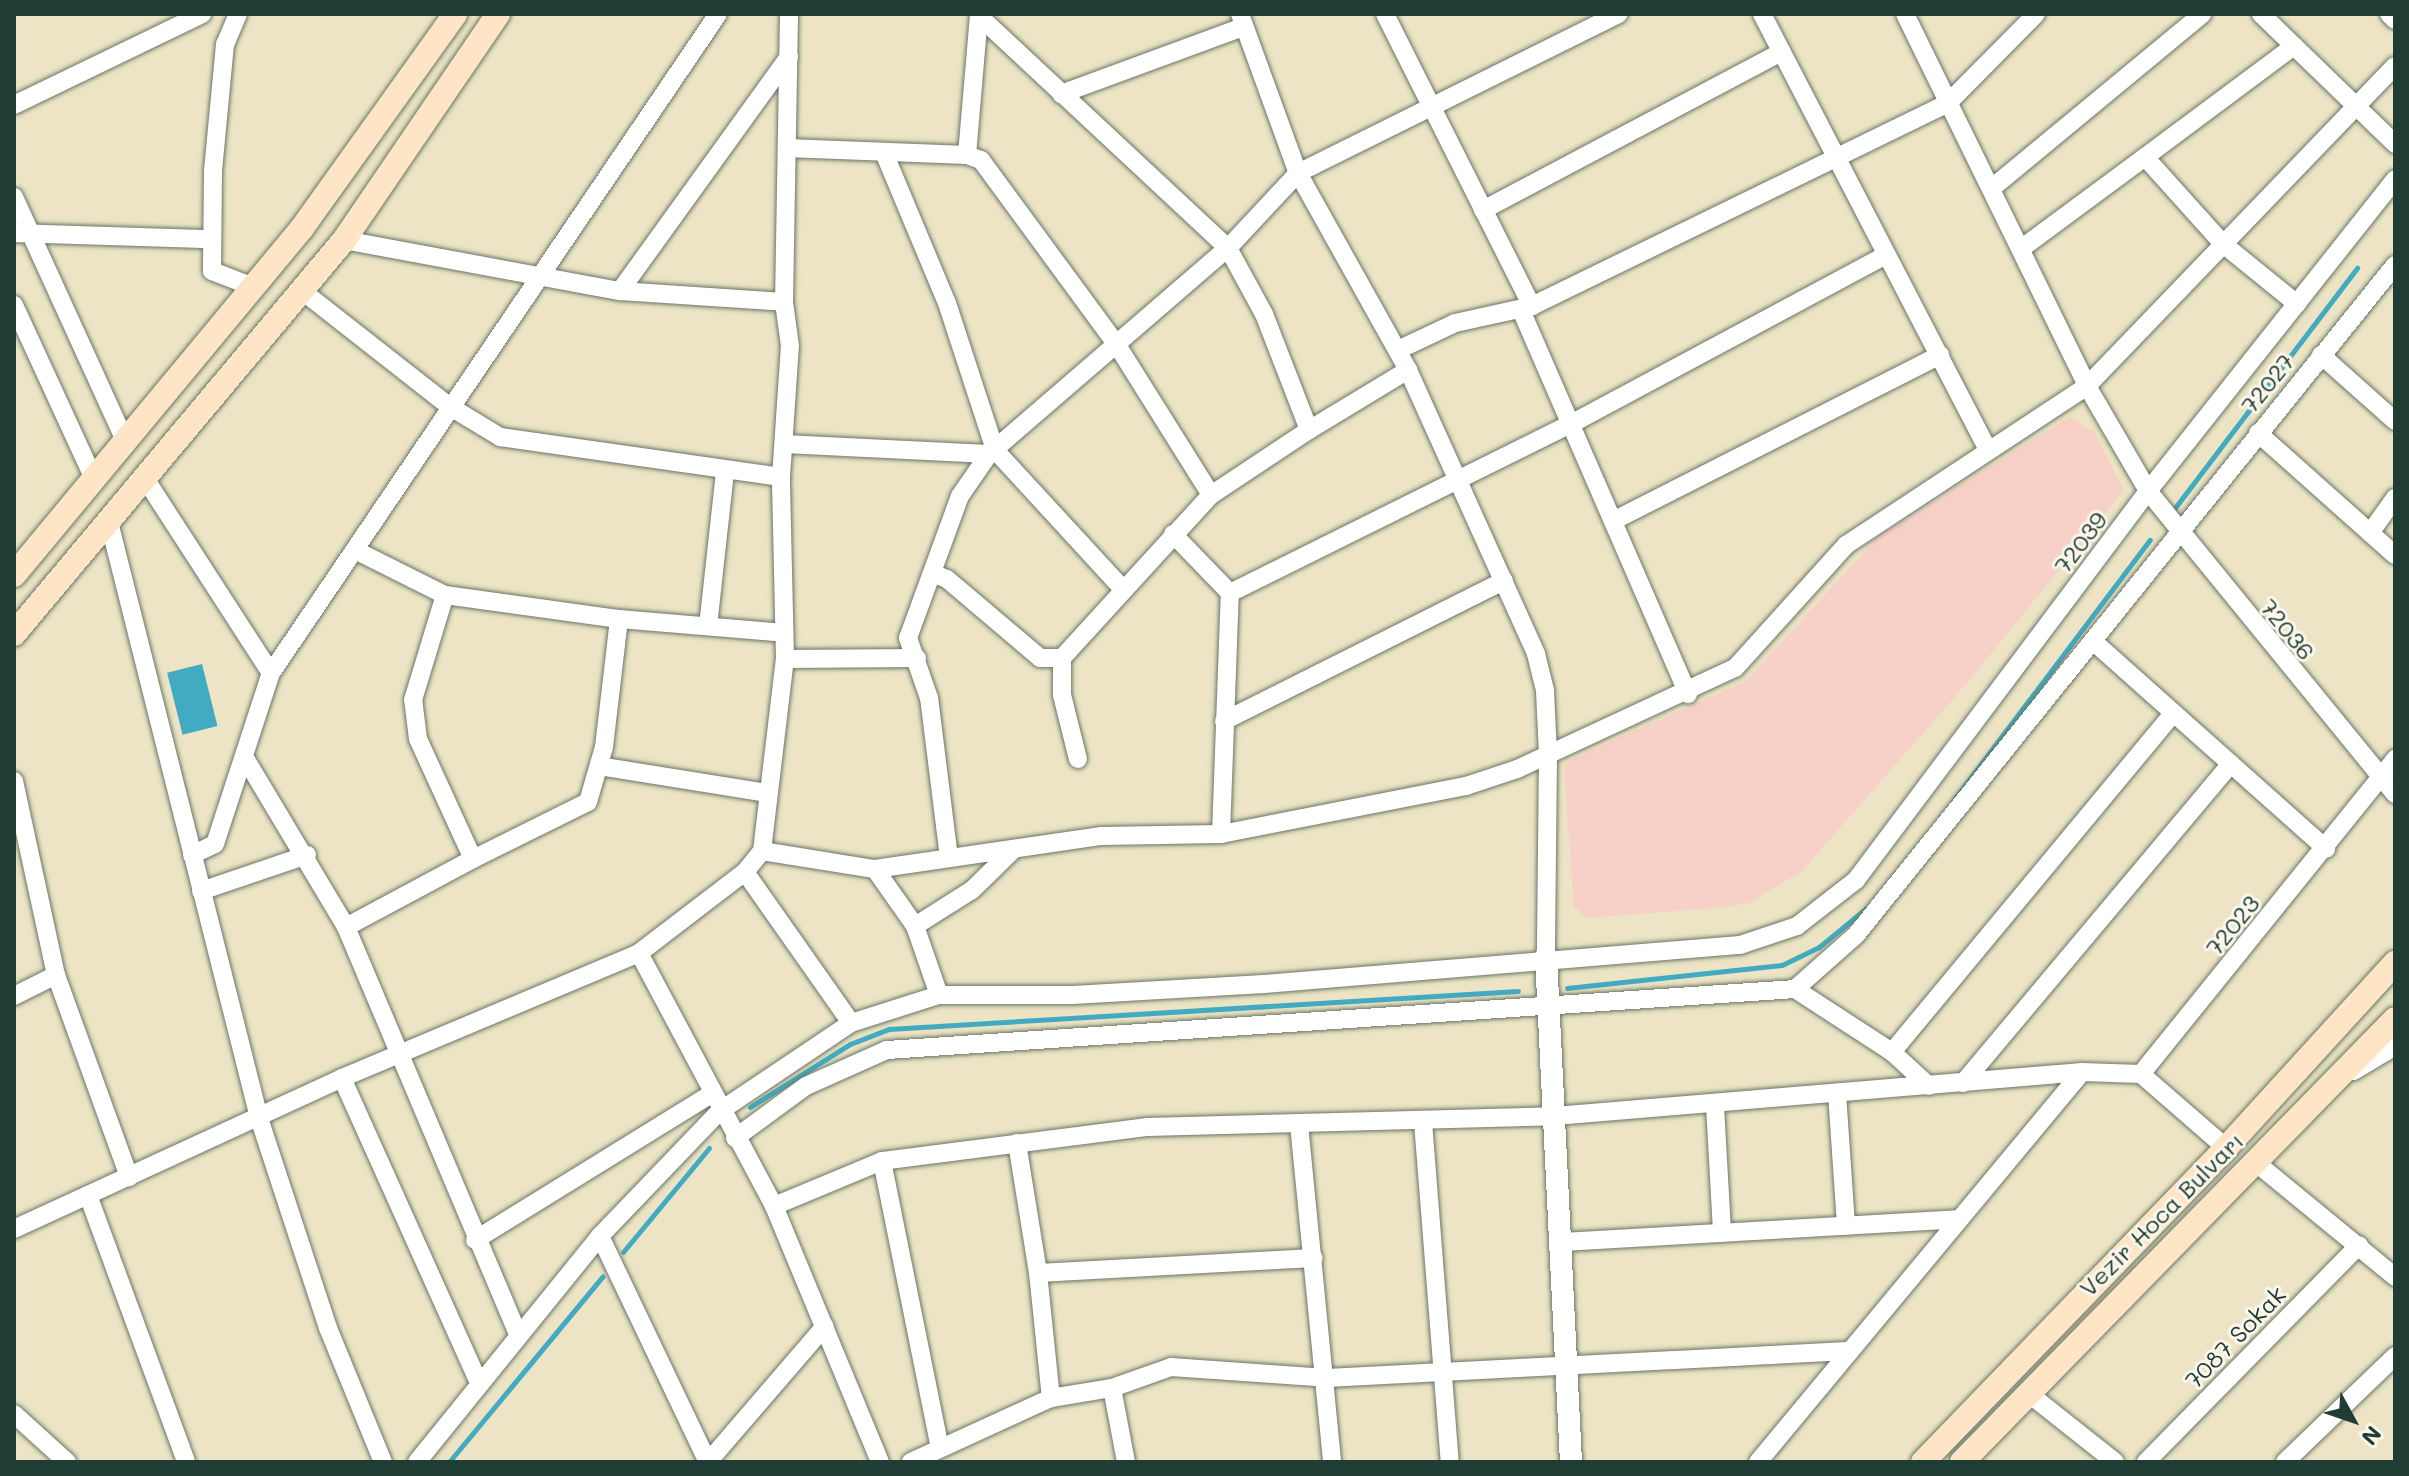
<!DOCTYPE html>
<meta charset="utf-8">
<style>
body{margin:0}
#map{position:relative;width:2409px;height:1476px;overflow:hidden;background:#ece4c4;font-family:Mali,sans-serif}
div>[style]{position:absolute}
.built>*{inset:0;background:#f7d1c8}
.water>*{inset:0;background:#42abc1;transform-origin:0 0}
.stream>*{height:5px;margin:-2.5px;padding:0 2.5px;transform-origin:2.5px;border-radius:2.5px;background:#42abc1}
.roads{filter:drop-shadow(0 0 2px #677766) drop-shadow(0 0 2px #677766)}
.minor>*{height:18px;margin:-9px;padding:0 9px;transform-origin:9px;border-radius:9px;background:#fff}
.tertiary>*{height:22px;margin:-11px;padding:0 11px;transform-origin:11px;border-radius:11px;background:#fff}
.secondary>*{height:24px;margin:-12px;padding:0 12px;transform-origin:12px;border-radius:12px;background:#fee5c5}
span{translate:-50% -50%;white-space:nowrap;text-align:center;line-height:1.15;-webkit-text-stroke:6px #fbf7ec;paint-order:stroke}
.street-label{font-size:24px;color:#1f3d34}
.frame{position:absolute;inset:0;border:16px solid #1f3d34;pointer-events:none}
.north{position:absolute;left:2313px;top:1380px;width:80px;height:80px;-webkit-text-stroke:6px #fbf7ec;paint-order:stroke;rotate:130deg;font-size:22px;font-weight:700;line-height:32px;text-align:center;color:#1f3d34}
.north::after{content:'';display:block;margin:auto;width:28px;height:36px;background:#1f3d34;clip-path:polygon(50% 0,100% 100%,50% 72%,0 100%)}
</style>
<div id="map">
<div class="built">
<i style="clip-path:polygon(2069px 417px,2094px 432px,2124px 490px,1968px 682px,1802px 871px,1749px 903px,1727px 907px,1587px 918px,1574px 907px,1564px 768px,1572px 759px,1746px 681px,1878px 537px)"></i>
</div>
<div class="water">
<i style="left:202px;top:664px;width:64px;height:36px;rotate:76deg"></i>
</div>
<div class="stream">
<i style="left:2171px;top:513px;width:308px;rotate:-52.8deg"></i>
<i style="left:1953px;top:801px;width:327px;rotate:-53deg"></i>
<i style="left:1567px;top:988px;width:216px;rotate:-6.1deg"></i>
<i style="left:1782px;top:965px;width:41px;rotate:-25.9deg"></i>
<i style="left:1819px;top:947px;width:65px;rotate:-39.4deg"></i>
<i style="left:750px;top:1107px;width:118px;rotate:-32.2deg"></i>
<i style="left:850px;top:1044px;width:42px;rotate:-21deg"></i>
<i style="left:889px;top:1029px;width:630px;rotate:-3.46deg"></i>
<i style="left:623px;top:1252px;width:135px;rotate:-50.4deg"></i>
<i style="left:449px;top:1462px;width:241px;rotate:-50.4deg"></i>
</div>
<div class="roads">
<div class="minor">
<i style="left:238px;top:14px;width:33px;rotate:113deg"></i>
<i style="left:225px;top:44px;width:129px;rotate:95.4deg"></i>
<i style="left:213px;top:172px;width:99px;rotate:90.6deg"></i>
<i style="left:212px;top:271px;width:44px;rotate:21.3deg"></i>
<i style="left:1240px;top:14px;width:169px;rotate:70deg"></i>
<i style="left:1298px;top:173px;width:226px;rotate:60.8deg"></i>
<i style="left:1408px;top:370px;width:312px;rotate:65.7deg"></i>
<i style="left:1536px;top:654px;width:38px;rotate:76deg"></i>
<i style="left:1545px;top:691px;width:64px;rotate:87.3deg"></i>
<i style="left:1548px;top:755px;width:202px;rotate:90.6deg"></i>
<i style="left:1385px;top:14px;width:327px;rotate:63.3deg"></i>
<i style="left:1762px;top:14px;width:491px;rotate:62.6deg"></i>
<i style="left:1905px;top:14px;width:414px;rotate:63.9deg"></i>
<i style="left:2087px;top:386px;width:121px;rotate:59.8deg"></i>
<i style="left:2148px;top:491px;width:391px;rotate:50.8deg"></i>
<i style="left:2261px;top:14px;width:187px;rotate:44.1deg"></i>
<i style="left:2389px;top:14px;width:8px;rotate:45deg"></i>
<i style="left:979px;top:16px;width:340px;rotate:43deg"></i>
<i style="left:1228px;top:248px;width:75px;rotate:61.4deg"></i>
<i style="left:1264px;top:314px;width:124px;rotate:68.8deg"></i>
<i style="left:1309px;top:430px;width:116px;rotate:-31.2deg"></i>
<i style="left:1061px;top:94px;width:194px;rotate:-20.2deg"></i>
<i style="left:14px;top:105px;width:209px;rotate:-25.8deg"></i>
<i style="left:787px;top:148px;width:180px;rotate:2.2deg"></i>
<i style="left:967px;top:155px;width:15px;rotate:20deg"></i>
<i style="left:981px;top:160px;width:230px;rotate:53.7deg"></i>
<i style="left:1117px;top:345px;width:177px;rotate:57.9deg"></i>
<i style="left:885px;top:155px;width:160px;rotate:67.3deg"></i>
<i style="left:947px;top:303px;width:155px;rotate:71.9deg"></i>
<i style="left:995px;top:450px;width:189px;rotate:47.4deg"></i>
<i style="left:967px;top:155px;width:142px;rotate:-85.1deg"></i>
<i style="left:2145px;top:157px;width:186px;rotate:-36.7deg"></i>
<i style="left:1992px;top:188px;width:273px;rotate:-39.6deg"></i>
<i style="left:14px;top:197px;width:268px;rotate:65.5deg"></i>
<i style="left:1483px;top:210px;width:338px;rotate:-27.9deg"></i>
<i style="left:14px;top:233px;width:196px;rotate:1.8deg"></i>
<i style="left:344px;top:240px;width:281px;rotate:10.5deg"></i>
<i style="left:620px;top:291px;width:164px;rotate:3.8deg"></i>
<i style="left:2022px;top:248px;width:153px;rotate:-36.5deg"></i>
<i style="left:2145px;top:157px;width:117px;rotate:48.1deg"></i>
<i style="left:2223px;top:244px;width:95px;rotate:39deg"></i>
<i style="left:301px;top:290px;width:188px;rotate:38.1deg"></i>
<i style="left:449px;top:406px;width:60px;rotate:31.3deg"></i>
<i style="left:500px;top:437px;width:284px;rotate:8.1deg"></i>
<i style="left:620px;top:291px;width:289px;rotate:-54.2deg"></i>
<i style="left:14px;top:305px;width:192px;rotate:65.3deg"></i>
<i style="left:1521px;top:310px;width:419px;rotate:66.5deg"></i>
<i style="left:1398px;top:350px;width:63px;rotate:-25.3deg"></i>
<i style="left:1455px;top:323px;width:79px;rotate:-12.4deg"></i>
<i style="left:1532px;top:306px;width:463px;rotate:-26deg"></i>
<i style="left:1948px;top:103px;width:125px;rotate:-45.3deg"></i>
<i style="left:2321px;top:355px;width:99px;rotate:41.7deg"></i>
<i style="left:2258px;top:433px;width:183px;rotate:41.7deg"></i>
<i style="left:784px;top:444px;width:205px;rotate:2.8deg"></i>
<i style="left:146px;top:480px;width:230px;rotate:57.1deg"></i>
<i style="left:1613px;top:521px;width:367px;rotate:-26.9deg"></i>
<i style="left:109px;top:522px;width:615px;rotate:75.87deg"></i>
<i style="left:259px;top:1118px;width:221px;rotate:71.8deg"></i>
<i style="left:328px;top:1328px;width:145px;rotate:67.7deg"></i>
<i style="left:2370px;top:533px;width:43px;rotate:-54.5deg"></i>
<i style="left:1173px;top:534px;width:82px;rotate:46deg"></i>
<i style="left:1230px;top:593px;width:378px;rotate:-26.4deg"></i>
<i style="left:1569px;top:425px;width:360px;rotate:-28.2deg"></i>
<i style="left:355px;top:550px;width:101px;rotate:26.6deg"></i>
<i style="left:445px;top:595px;width:176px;rotate:7.9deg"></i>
<i style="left:619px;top:619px;width:166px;rotate:4.8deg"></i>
<i style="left:932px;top:573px;width:16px;rotate:22deg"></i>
<i style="left:947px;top:579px;width:122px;rotate:40.3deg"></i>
<i style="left:1040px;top:658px;width:22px"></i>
<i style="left:1062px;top:658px;width:37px;rotate:90deg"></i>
<i style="left:1062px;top:695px;width:66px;rotate:76deg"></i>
<i style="left:708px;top:626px;width:156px;rotate:-83.7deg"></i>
<i style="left:2094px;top:642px;width:311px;rotate:41.7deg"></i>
<i style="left:1062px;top:658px;width:221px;rotate:-47.6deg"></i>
<i style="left:1211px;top:495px;width:118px;rotate:-33.6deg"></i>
<i style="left:785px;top:659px;width:132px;rotate:-0.4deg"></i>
<i style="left:1224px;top:721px;width:313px;rotate:-26.6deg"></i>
<i style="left:245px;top:758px;width:197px;rotate:59.1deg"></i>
<i style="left:346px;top:927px;width:443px;rotate:67.1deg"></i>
<i style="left:599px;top:766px;width:170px;rotate:9.1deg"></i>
<i style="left:14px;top:781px;width:198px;rotate:77.8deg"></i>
<i style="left:56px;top:975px;width:215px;rotate:70.1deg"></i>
<i style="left:1221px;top:834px;width:250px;rotate:-11.1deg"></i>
<i style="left:1466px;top:786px;width:54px;rotate:-18.4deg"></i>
<i style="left:1517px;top:769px;width:240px;rotate:-24.9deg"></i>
<i style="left:1735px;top:668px;width:166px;rotate:-47.9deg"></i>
<i style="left:1846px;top:545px;width:289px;rotate:-33.4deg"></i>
<i style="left:2087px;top:386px;width:444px;rotate:-46.1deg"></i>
<i style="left:762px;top:851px;width:114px;rotate:9.1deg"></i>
<i style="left:875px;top:869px;width:229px;rotate:-8.3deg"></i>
<i style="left:1102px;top:836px;width:119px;rotate:-1deg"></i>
<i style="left:1221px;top:834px;width:241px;rotate:-87.9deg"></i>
<i style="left:192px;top:855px;width:25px;rotate:-26deg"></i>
<i style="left:215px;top:844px;width:180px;rotate:-71.9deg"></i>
<i style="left:271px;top:673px;width:796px;rotate:-55.85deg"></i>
<i style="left:949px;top:858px;width:161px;rotate:-97.1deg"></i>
<i style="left:929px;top:698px;width:64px;rotate:-109.3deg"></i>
<i style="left:908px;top:638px;width:151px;rotate:-69.9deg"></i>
<i style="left:960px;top:496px;width:51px;rotate:-55.4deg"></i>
<i style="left:989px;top:454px;width:316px;rotate:-40.8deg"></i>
<i style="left:1228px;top:248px;width:103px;rotate:-47deg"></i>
<i style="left:1298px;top:173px;width:358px;rotate:-26.4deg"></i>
<i style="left:473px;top:859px;width:128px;rotate:-26.4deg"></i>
<i style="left:588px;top:802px;width:57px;rotate:-73.8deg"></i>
<i style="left:604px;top:747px;width:129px;rotate:-83.3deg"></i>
<i style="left:875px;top:869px;width:70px;rotate:54.9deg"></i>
<i style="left:745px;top:872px;width:184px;rotate:54.9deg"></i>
<i style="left:201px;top:891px;width:112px;rotate:-18.8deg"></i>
<i style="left:346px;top:927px;width:144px;rotate:-28.2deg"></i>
<i style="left:473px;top:859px;width:132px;rotate:-114.6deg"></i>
<i style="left:418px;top:739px;width:39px;rotate:-97deg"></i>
<i style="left:413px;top:700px;width:110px;rotate:-73.1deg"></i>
<i style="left:639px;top:953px;width:287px;rotate:61.9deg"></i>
<i style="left:774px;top:1206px;width:277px;rotate:67.5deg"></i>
<i style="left:1795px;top:989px;width:116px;rotate:33deg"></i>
<i style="left:1892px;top:1052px;width:50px;rotate:42.6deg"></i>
<i style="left:939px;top:995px;width:73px;rotate:-109.2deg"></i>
<i style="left:915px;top:926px;width:67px;rotate:-32.3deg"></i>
<i style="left:972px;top:890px;width:59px;rotate:-44.3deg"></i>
<i style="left:14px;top:996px;width:47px;rotate:-26.6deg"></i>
<i style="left:1892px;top:1052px;width:440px;rotate:-50.3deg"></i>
<i style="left:2141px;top:1074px;width:113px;rotate:41deg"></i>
<i style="left:342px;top:1078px;width:334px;rotate:65.8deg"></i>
<i style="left:1963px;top:1083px;width:417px;rotate:-50deg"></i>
<i style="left:1837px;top:1093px;width:133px;rotate:86.1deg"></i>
<i style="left:1715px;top:1106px;width:127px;rotate:86.8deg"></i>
<i style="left:1423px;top:1122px;width:341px;rotate:85.5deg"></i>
<i style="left:1299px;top:1124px;width:340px;rotate:84.4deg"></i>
<i style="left:735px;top:1138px;width:88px;rotate:-36.2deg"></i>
<i style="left:806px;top:1086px;width:89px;rotate:-24deg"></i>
<i style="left:887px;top:1050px;width:910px;rotate:-3.84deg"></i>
<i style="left:1795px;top:989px;width:81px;rotate:-41.5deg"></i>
<i style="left:1856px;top:935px;width:860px;rotate:-51.18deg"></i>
<i style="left:1017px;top:1143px;width:132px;rotate:80.8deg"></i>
<i style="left:1038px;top:1273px;width:276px;rotate:-3.1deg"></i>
<i style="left:882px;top:1161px;width:293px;rotate:78.6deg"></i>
<i style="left:2254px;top:1161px;width:183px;rotate:39.4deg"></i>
<i style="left:88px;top:1195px;width:284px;rotate:69.8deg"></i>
<i style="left:774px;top:1206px;width:117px;rotate:-22.6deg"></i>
<i style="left:882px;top:1161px;width:267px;rotate:-7.3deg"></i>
<i style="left:1147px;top:1127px;width:408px;rotate:-1.5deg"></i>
<i style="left:1555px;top:1116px;width:529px;rotate:-4.77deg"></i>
<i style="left:2082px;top:1072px;width:59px;rotate:1.9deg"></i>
<i style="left:2141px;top:1074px;width:405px;rotate:-51.1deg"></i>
<i style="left:14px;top:1229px;width:361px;rotate:-24.7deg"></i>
<i style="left:342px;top:1078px;width:322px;rotate:-22.8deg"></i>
<i style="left:639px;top:953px;width:133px;rotate:-37.4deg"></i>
<i style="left:745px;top:872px;width:27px;rotate:-51deg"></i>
<i style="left:762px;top:851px;width:193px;rotate:-83.2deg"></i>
<i style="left:785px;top:659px;width:182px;rotate:-91.3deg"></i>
<i style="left:781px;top:477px;width:131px;rotate:-86.1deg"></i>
<i style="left:790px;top:346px;width:44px;rotate:-97.8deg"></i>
<i style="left:784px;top:302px;width:288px;rotate:-89deg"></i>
<i style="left:600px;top:1236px;width:250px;rotate:64.5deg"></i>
<i style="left:708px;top:1462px;width:179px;rotate:-49.3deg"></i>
<i style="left:475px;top:1240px;width:278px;rotate:-31.7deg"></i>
<i style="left:1563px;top:1242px;width:395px;rotate:-3.3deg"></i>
<i style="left:1038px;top:1273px;width:126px;rotate:84.1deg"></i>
<i style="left:1112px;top:1388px;width:75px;rotate:79.3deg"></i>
<i style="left:2028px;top:1393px;width:111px;rotate:38.4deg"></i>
<i style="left:14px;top:1414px;width:72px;rotate:42.2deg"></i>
<i style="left:417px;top:1462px;width:291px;rotate:-51deg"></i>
<i style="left:600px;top:1236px;width:173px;rotate:-46.2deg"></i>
<i style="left:720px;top:1111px;width:158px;rotate:-33.9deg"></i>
<i style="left:851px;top:1023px;width:92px;rotate:-17.7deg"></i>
<i style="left:939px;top:995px;width:134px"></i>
<i style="left:1073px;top:995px;width:191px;rotate:-3.3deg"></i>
<i style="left:1264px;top:984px;width:478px;rotate:-4.7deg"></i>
<i style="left:1740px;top:945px;width:60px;rotate:-18.4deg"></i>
<i style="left:1797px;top:926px;width:75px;rotate:-37.9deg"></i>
<i style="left:1856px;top:880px;width:486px;rotate:-53.1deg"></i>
<i style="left:2148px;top:491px;width:398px;rotate:-51.6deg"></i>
<i style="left:911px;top:1462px;width:154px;rotate:-24.6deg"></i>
<i style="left:1051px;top:1398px;width:62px;rotate:-9.3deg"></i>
<i style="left:1112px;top:1388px;width:63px;rotate:-19.6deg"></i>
<i style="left:1171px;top:1367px;width:156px;rotate:4deg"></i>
<i style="left:1327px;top:1378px;width:521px;rotate:-2.97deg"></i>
<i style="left:1758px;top:1462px;width:507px;rotate:-50.28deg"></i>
<i style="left:2146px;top:1462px;width:304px;rotate:-45.5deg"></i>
<i style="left:2285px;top:1462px;width:153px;rotate:-43.9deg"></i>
</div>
<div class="tertiary">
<i style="left:1546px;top:957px;width:506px;rotate:87.17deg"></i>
<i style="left:2353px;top:1069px;width:49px;rotate:-30.8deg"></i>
</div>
<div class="secondary">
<i style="left:14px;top:575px;width:451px;rotate:-50.3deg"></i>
<i style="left:302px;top:228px;width:263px;rotate:-54.4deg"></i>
<i style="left:14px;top:634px;width:514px;rotate:-50.05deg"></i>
<i style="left:344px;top:240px;width:273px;rotate:-55.7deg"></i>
<i style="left:1923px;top:1462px;width:436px;rotate:-46deg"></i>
<i style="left:2226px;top:1148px;width:251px;rotate:-47.6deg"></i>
<i style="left:1962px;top:1462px;width:619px;rotate:-45.65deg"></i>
</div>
</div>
<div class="street-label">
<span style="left:2267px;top:383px;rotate:-51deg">72027</span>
<span style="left:2080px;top:542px;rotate:-53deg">72039</span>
<span style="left:2288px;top:629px;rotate:51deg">72036</span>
<span style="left:2232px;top:925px;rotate:-51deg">72023</span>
<span style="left:2161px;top:1214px;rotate:-45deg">Vezir Hoca Bulvarı</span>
<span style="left:2235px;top:1337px;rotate:-46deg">7087 Sokak</span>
</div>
<div class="frame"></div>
<div class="north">N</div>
</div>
